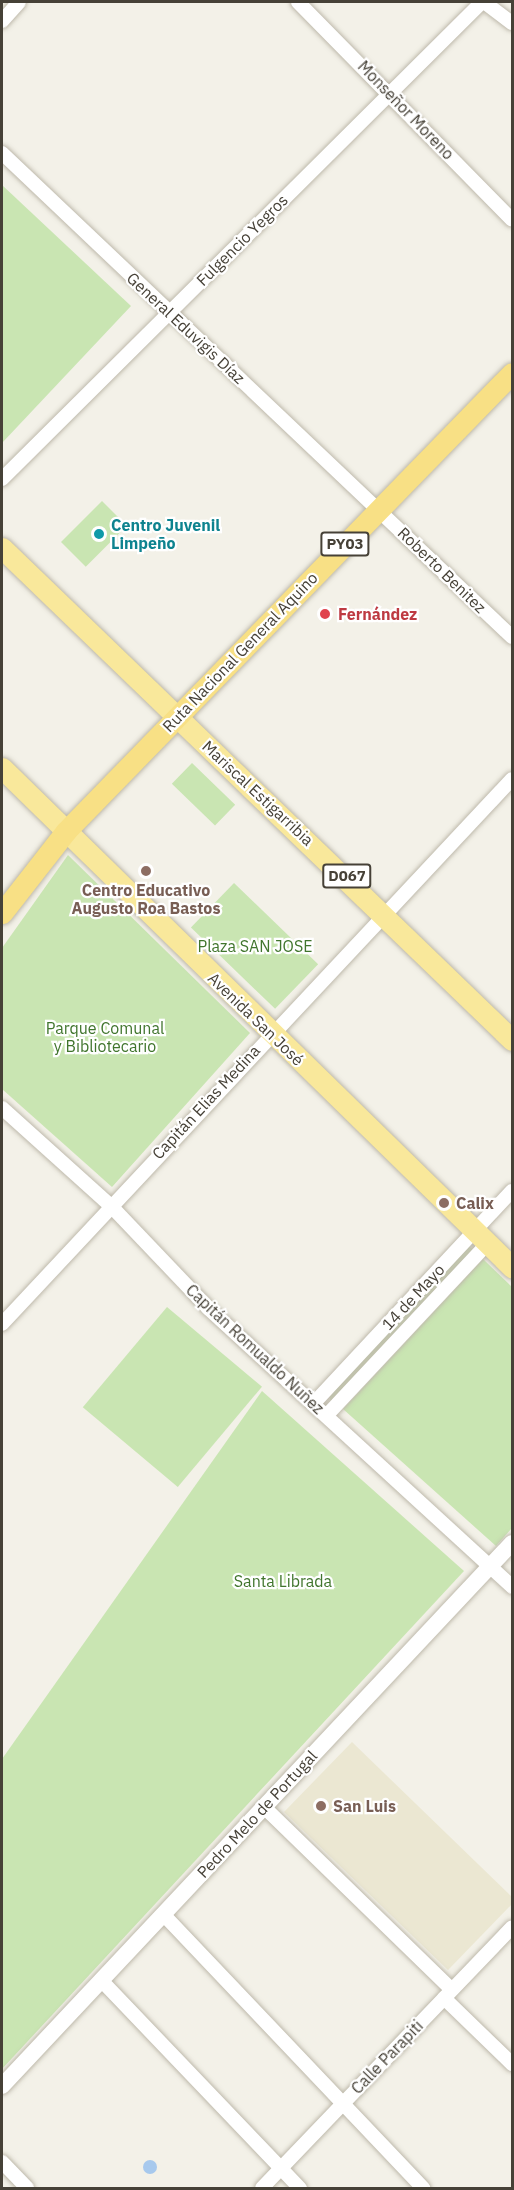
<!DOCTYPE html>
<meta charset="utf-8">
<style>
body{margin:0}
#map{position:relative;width:514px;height:2190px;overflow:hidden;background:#f3f1e8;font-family:"IBM Plex Sans",sans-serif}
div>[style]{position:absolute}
.education>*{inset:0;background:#ebe7d2}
.green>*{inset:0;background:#c9e5b2;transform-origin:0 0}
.water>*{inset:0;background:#a7c9ed}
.round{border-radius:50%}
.roads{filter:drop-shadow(0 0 2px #beb9ab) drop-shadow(0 0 2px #beb9ab)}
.minor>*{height:14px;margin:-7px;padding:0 7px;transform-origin:7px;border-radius:7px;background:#fff}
.tertiary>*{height:16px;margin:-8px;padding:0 8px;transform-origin:8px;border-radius:8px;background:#fff}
.primary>*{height:21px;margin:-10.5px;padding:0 10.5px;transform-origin:10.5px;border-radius:10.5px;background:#f9e89b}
.trunk>*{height:21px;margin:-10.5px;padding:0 10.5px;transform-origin:10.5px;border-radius:10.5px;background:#f8e085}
.dots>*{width:16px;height:16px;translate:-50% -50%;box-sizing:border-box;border:3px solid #fff;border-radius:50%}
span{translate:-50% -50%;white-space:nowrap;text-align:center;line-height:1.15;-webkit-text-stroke:4.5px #fff;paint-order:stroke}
.shield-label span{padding:2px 4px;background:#fff;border:2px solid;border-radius:4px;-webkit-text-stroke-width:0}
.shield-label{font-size:15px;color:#464137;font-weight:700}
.street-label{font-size:16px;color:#464137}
.culture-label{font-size:16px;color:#0d838f;font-weight:700}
.left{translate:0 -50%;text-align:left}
.health-label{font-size:16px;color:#be3a42;font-weight:700}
.education-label{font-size:16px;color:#785e54;font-weight:700}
.park-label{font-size:16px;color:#40752d}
.frame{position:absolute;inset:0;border:3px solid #464137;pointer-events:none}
</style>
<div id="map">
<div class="education">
<i style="clip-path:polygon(352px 1742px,512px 1897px,512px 1904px,448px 1970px,284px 1812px)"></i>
</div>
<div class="green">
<i style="clip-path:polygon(2px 185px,131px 306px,2px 443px)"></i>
<i style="left:102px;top:501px;width:35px;height:58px;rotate:45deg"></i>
<i style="left:192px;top:763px;width:60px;height:29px;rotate:44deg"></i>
<i style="clip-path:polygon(68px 855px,250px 1033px,112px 1187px,2px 1089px,2px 948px)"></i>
<i style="left:234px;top:883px;width:117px;height:62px;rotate:44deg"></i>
<i style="clip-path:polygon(468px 1246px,473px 1249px,331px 1401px,329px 1396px)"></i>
<i style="clip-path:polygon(483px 1259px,512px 1287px,512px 1528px,496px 1546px,343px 1409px)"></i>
<i style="left:167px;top:1307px;width:124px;height:131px;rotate:40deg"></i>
<i style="clip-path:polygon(262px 1391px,464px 1571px,2px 2069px,2px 1759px)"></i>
</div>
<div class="water">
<i class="round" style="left:143px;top:2160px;width:14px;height:14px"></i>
</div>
<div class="roads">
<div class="minor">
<i style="left:298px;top:2px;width:305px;rotate:45.5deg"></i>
<i style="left:484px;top:2px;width:35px;rotate:37deg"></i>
<i style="left:2px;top:21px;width:25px;rotate:-48deg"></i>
<i style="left:2px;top:153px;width:703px;rotate:43.5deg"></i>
<i style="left:2px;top:479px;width:677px;rotate:-44.82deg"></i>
<i style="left:2px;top:1108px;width:147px;rotate:42deg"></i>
<i style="left:111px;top:1206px;width:141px;rotate:46.4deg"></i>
<i style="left:208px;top:1308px;width:413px;rotate:42.5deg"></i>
<i style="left:2px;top:1324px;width:746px;rotate:-46.9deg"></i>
<i style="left:314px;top:1403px;width:290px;rotate:-47deg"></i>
<i style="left:327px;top:1415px;width:236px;rotate:-46.9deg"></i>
<i style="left:264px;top:1807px;width:262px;rotate:44.2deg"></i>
<i style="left:163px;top:1914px;width:378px;rotate:46.5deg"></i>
<i style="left:101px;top:1980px;width:288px;rotate:46.3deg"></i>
<i style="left:444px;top:1998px;width:95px;rotate:44.1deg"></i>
<i style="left:2px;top:2162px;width:36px;rotate:46deg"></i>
<i style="left:262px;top:2188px;width:361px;rotate:-46.2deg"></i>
</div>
<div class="tertiary">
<i style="left:2px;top:2086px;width:745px;rotate:-46.8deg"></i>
</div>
<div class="primary">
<i style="left:2px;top:548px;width:709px;rotate:43.97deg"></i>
<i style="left:2px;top:768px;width:714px;rotate:44.38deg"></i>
</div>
<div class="trunk">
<i style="left:2px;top:913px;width:104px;rotate:-52deg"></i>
<i style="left:66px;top:831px;width:639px;rotate:-45.76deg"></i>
</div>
</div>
<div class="dots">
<i style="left:99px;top:534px;background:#0f9aa8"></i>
<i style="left:325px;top:614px;background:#e0444e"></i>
<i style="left:146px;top:871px;background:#8d6e63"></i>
<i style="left:444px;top:1203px;background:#8d6e63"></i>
<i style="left:321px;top:1806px;background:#8d6e63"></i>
</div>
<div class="shield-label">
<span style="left:345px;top:544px">PY03</span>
<span style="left:347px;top:876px">D067</span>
</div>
<div class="street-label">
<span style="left:406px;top:110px;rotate:46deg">Monseñor Moreno</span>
<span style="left:242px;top:240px;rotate:-45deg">Fulgencio Yegros</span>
<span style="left:186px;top:328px;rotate:43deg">General Eduvigis Díaz</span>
<span style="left:442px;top:570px;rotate:44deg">Roberto Benitez</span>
<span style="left:240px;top:652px;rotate:-46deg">Ruta Nacional General Aquino</span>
<span style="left:258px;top:793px;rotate:43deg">Mariscal Estigarribia</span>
<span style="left:256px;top:1019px;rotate:44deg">Avenida San José</span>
<span style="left:206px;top:1102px;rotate:-47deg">Capitán Elias Medina</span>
<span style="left:413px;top:1297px;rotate:-47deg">14 de Mayo</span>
<span style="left:255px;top:1349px;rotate:43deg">Capitán Romualdo Nuñez</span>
<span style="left:257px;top:1814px;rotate:-47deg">Pedro Melo de Portugal</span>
<span style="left:387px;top:2057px;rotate:-46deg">Calle Parapiti</span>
</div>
<div class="culture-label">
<span class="left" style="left:111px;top:534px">Centro Juvenil<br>Limpeño</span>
</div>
<div class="health-label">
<span class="left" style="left:338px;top:614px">Fernández</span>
</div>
<div class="education-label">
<span style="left:146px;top:899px">Centro Educativo<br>Augusto Roa Bastos</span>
<span class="left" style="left:456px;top:1203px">Calix</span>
<span class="left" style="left:333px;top:1806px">San Luis</span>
</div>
<div class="park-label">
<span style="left:255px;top:946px">Plaza SAN JOSE</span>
<span style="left:105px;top:1037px">Parque Comunal<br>y Bibliotecario</span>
<span style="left:283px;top:1581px">Santa Librada</span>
</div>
<div class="frame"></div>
</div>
